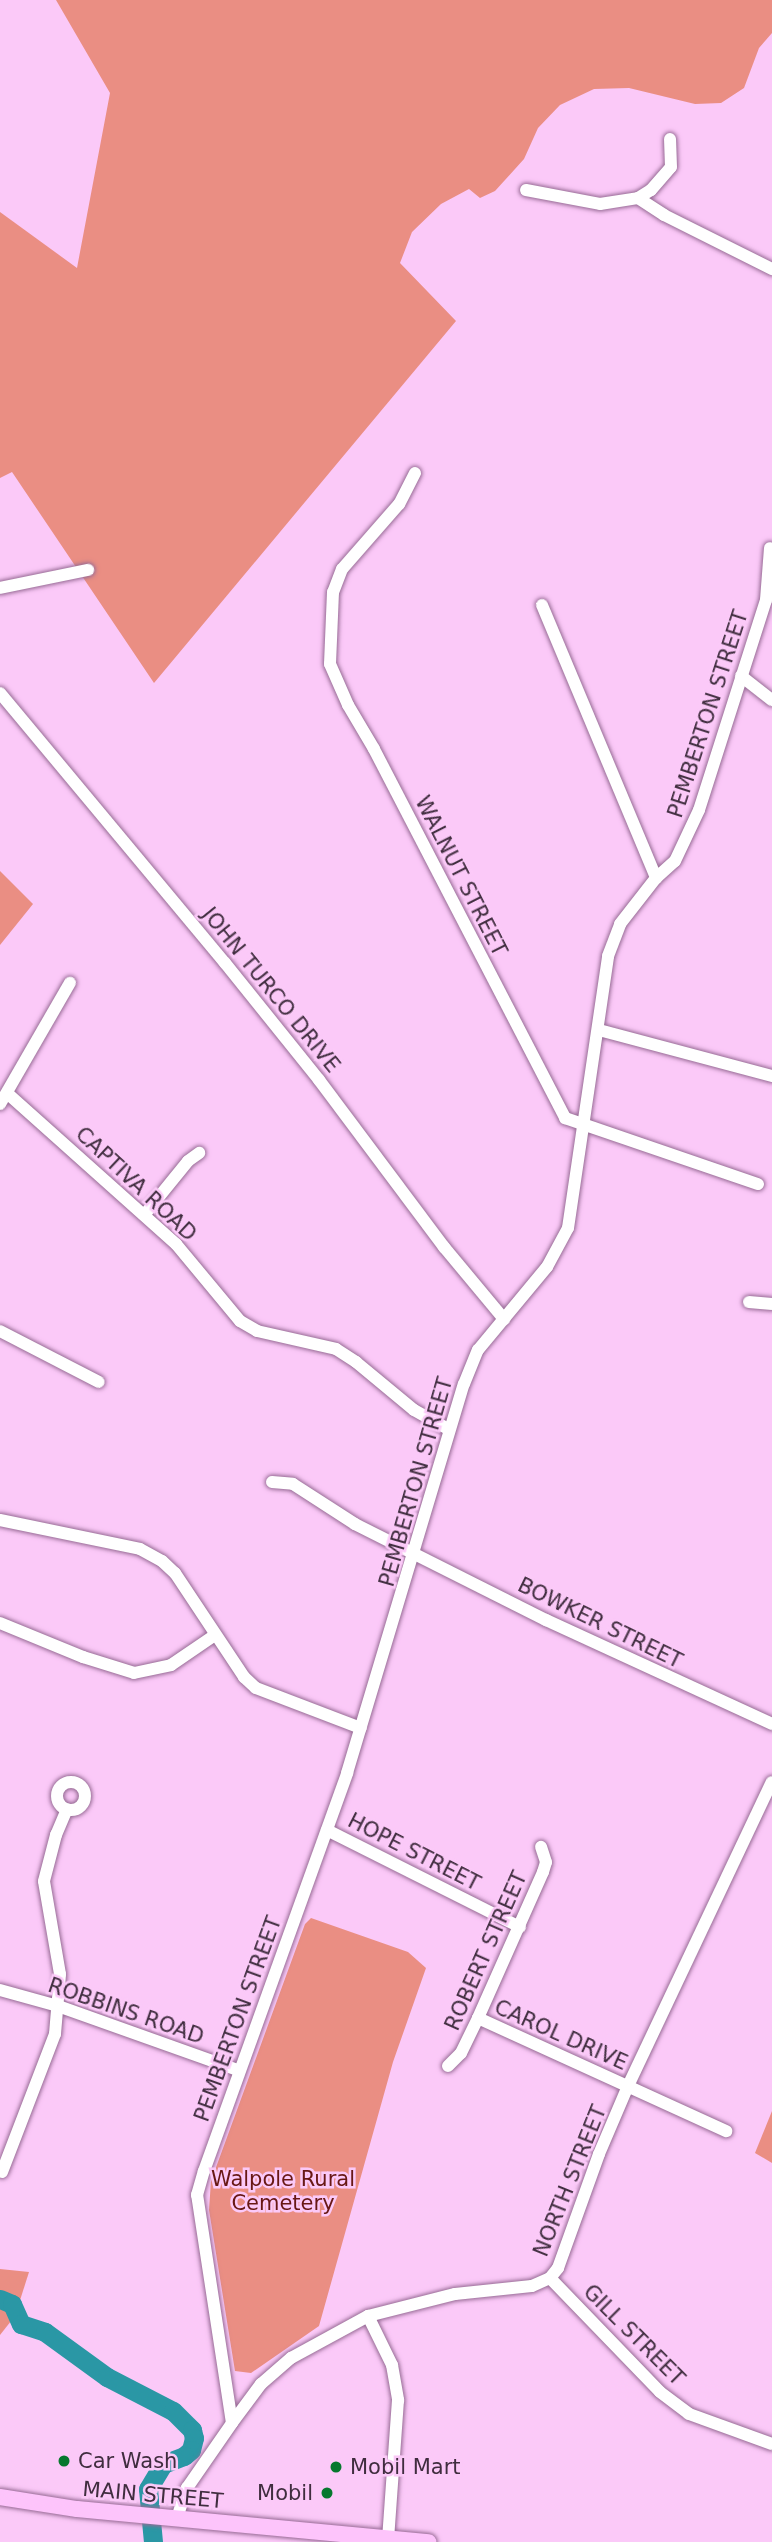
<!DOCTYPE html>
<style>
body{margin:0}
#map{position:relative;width:772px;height:2542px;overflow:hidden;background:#fbc9f8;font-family:"DejaVu Sans",sans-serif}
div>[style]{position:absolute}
.green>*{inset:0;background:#ea8e83}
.river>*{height:19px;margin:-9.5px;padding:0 9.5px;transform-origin:9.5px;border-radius:9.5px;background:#2a97a5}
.roads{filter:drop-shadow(0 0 2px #976b95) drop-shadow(0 0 2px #976b95)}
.minor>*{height:12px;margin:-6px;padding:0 6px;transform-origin:6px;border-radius:6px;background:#fff}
.minor>.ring{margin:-6px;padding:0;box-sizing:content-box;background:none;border:12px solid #fff;border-radius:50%}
.major>*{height:16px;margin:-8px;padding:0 8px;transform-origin:8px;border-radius:8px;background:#fdc4fb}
.dots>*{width:19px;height:19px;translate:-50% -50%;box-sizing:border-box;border:4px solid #fbc9f8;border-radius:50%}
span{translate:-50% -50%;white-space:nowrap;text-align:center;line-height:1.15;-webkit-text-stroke:5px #fbc9f8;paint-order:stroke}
.street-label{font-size:21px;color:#402d3f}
.park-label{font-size:21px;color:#681814}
.poi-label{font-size:21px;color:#402d3f}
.left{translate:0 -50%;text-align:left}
.right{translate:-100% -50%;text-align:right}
</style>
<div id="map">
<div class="green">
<i style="clip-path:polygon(56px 0,772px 0,772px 33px,759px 48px,744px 88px,721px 103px,695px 104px,629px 88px,594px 89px,560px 105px,538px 128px,524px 159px,495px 191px,480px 198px,469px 189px,441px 204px,412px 232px,400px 263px,456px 321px,154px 683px,12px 472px,0 478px,0 212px,77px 268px,110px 93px)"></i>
<i style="clip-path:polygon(0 871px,33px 904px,0 945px)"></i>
<i style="clip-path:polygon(311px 1918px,408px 1952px,426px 1968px,393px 2062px,319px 2326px,251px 2373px,235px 2371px,209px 2210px,211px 2181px,305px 1924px)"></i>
<i style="clip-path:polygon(772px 2111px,772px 2163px,755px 2153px)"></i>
<i style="clip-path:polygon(0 2269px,29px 2272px,15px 2316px,0 2335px)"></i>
</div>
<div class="river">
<i style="left:0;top:2299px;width:13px;rotate:23deg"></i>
<i style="left:12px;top:2304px;width:22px;rotate:66deg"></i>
<i style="left:21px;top:2324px;width:25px;rotate:18deg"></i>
<i style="left:45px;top:2332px;width:77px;rotate:36deg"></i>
<i style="left:107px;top:2377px;width:74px;rotate:27.3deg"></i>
<i style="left:173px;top:2411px;width:27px;rotate:45deg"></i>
<i style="left:192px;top:2430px;width:8px;rotate:76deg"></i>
<i style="left:194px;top:2438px;width:12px;rotate:104deg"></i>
<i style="left:191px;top:2450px;width:9px;rotate:139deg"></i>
<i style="left:184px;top:2456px;width:22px;rotate:159deg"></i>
<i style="left:163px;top:2464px;width:29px;rotate:121deg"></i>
<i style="left:148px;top:2489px;width:53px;rotate:84.6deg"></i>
</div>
<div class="roads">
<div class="minor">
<i style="left:526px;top:190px;width:75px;rotate:10.7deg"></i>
<i style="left:600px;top:204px;width:38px;rotate:-9deg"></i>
<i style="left:638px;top:198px;width:31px;rotate:33deg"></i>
<i style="left:664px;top:215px;width:121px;rotate:26.6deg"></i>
<i style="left:638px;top:198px;width:15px;rotate:-32deg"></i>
<i style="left:651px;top:190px;width:30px;rotate:-49deg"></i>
<i style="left:671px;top:167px;width:28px;rotate:-92deg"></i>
<i style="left:415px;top:473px;width:35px;rotate:117deg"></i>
<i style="left:399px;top:504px;width:86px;rotate:131.2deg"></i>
<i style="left:342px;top:569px;width:25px;rotate:111deg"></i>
<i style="left:333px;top:592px;width:72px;rotate:92.4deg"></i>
<i style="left:330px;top:664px;width:45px;rotate:66.3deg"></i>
<i style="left:348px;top:705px;width:51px;rotate:59.4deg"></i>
<i style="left:374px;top:749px;width:416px;rotate:62.6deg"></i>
<i style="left:565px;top:1118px;width:204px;rotate:18.9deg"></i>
<i style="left:0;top:588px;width:90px;rotate:-11.6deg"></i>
<i style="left:542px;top:605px;width:296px;rotate:67.3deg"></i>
<i style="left:741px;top:676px;width:39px;rotate:38deg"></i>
<i style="left:0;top:693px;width:351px;rotate:50.2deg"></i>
<i style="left:225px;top:963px;width:150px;rotate:51.2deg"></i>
<i style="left:319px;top:1080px;width:209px;rotate:53.2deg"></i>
<i style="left:444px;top:1247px;width:94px;rotate:50.2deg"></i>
<i style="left:599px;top:1030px;width:179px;rotate:14.9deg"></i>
<i style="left:7px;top:1093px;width:227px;rotate:41.8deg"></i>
<i style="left:176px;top:1244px;width:100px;rotate:50.3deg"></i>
<i style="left:240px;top:1321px;width:20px;rotate:30deg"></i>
<i style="left:257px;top:1331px;width:81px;rotate:12.8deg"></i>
<i style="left:336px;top:1349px;width:24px;rotate:33deg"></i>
<i style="left:356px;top:1362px;width:75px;rotate:39.6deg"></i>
<i style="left:414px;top:1410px;width:39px;rotate:29deg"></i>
<i style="left:0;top:1104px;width:140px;rotate:-60deg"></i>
<i style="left:145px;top:1214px;width:68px;rotate:-50.9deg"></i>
<i style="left:188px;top:1161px;width:14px;rotate:-36deg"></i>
<i style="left:749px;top:1302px;width:23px;rotate:5deg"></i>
<i style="left:0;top:1331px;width:111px;rotate:27.3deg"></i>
<i style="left:272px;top:1482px;width:21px;rotate:5deg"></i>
<i style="left:293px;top:1484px;width:74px;rotate:32.8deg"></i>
<i style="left:355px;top:1524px;width:214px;rotate:26.7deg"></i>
<i style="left:546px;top:1620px;width:249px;rotate:24.7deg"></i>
<i style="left:0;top:1520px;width:143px;rotate:11.7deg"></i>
<i style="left:140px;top:1549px;width:25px;rotate:29deg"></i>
<i style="left:162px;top:1561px;width:18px;rotate:43deg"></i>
<i style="left:175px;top:1573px;width:125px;rotate:56.4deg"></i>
<i style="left:244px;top:1677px;width:16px;rotate:43deg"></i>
<i style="left:256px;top:1688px;width:112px;rotate:20.9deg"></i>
<i style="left:0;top:1623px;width:90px;rotate:22.3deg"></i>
<i style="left:83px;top:1657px;width:53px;rotate:17.4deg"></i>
<i style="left:134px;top:1673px;width:38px;rotate:-12deg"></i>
<i style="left:171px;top:1665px;width:53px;rotate:-34.3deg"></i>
<i class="ring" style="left:57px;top:1782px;width:16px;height:16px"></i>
<i style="left:327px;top:1830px;width:216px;rotate:26.7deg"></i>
<i style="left:0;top:1990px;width:60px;rotate:15.4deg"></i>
<i style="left:58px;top:2006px;width:191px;rotate:19.6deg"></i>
<i style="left:478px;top:2018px;width:273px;rotate:24.5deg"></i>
<i style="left:448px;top:2066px;width:18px;rotate:-45deg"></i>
<i style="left:461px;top:2053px;width:39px;rotate:-64deg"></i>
<i style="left:478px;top:2018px;width:160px;rotate:-66deg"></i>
<i style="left:543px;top:1872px;width:10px;rotate:-73deg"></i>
<i style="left:546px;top:1862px;width:16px;rotate:-108deg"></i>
<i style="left:2px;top:2172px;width:148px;rotate:-69deg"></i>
<i style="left:55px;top:2034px;width:60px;rotate:-85.2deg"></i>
<i style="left:60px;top:1974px;width:94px;rotate:-99.8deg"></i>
<i style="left:44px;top:1881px;width:48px;rotate:-75.4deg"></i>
<i style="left:56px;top:1835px;width:28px;rotate:-67deg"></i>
<i style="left:550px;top:2278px;width:158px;rotate:46deg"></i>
<i style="left:660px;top:2392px;width:36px;rotate:37deg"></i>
<i style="left:689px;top:2414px;width:88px;rotate:19.9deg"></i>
<i style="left:368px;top:2316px;width:55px;rotate:63.9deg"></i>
<i style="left:392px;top:2365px;width:36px;rotate:80deg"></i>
<i style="left:398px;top:2400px;width:138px;rotate:94.1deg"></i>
<i style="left:232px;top:2423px;width:231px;rotate:-98.7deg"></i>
<i style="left:197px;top:2195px;width:25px;rotate:-74deg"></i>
<i style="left:204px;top:2171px;width:423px;rotate:-70.2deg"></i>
<i style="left:347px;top:1773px;width:406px;rotate:-73.3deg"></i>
<i style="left:464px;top:1384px;width:37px;rotate:-68deg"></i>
<i style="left:478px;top:1350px;width:108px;rotate:-50.3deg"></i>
<i style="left:547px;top:1267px;width:44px;rotate:-61.7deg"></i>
<i style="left:568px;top:1228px;width:275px;rotate:-81.6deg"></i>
<i style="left:608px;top:956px;width:34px;rotate:-69deg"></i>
<i style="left:620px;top:924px;width:58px;rotate:-52deg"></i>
<i style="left:656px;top:878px;width:25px;rotate:-42deg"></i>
<i style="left:675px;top:861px;width:56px;rotate:-64.8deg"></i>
<i style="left:699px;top:810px;width:220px;rotate:-72.3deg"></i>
<i style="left:766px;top:600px;width:52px;rotate:-85.6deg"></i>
<i style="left:177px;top:2518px;width:32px;rotate:-72deg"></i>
<i style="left:187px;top:2488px;width:79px;rotate:-55.3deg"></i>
<i style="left:232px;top:2423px;width:49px;rotate:-53.4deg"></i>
<i style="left:261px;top:2384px;width:40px;rotate:-41deg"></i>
<i style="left:291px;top:2358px;width:88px;rotate:-28.6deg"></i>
<i style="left:368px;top:2316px;width:90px;rotate:-14.2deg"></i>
<i style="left:455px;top:2294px;width:77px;rotate:-5.9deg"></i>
<i style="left:532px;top:2286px;width:20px;rotate:-24deg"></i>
<i style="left:550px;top:2278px;width:13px;rotate:-51deg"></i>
<i style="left:558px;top:2268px;width:121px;rotate:-70.2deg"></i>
<i style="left:599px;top:2154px;width:74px;rotate:-66.9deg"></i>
<i style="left:628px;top:2086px;width:336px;rotate:-64.7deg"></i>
</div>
<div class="major">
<i style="left:0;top:2497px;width:78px;rotate:8.9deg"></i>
<i style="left:77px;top:2509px;width:353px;rotate:5.4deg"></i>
</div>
</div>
<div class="dots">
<i style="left:64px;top:2461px;background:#06782e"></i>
<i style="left:336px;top:2467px;background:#06782e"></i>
<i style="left:327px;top:2493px;background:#06782e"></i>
</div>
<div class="street-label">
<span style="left:708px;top:714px;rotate:-72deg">PEMBERTON STREET</span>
<span style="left:461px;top:876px;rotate:63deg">WALNUT STREET</span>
<span style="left:271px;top:990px;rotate:51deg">JOHN TURCO DRIVE</span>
<span style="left:136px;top:1184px;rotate:43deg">CAPTIVA ROAD</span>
<span style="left:416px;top:1482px;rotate:-74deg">PEMBERTON STREET</span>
<span style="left:600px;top:1623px;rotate:26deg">BOWKER STREET</span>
<span style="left:414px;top:1852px;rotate:27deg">HOPE STREET</span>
<span style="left:486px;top:1951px;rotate:-66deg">ROBERT STREET</span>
<span style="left:126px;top:2011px;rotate:19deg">ROBBINS ROAD</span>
<span style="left:238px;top:2019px;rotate:-70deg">PEMBERTON STREET</span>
<span style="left:561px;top:2035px;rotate:24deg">CAROL DRIVE</span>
<span style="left:570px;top:2181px;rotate:-68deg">NORTH STREET</span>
<span style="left:634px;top:2335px;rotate:45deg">GILL STREET</span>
<span style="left:153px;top:2495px;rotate:5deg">MAIN STREET</span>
</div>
<div class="park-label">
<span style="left:283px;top:2191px">Walpole Rural<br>Cemetery</span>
</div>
<div class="poi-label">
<span class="left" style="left:78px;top:2461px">Car Wash</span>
<span class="left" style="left:350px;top:2467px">Mobil Mart</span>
<span class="right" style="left:313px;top:2493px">Mobil</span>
</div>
</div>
